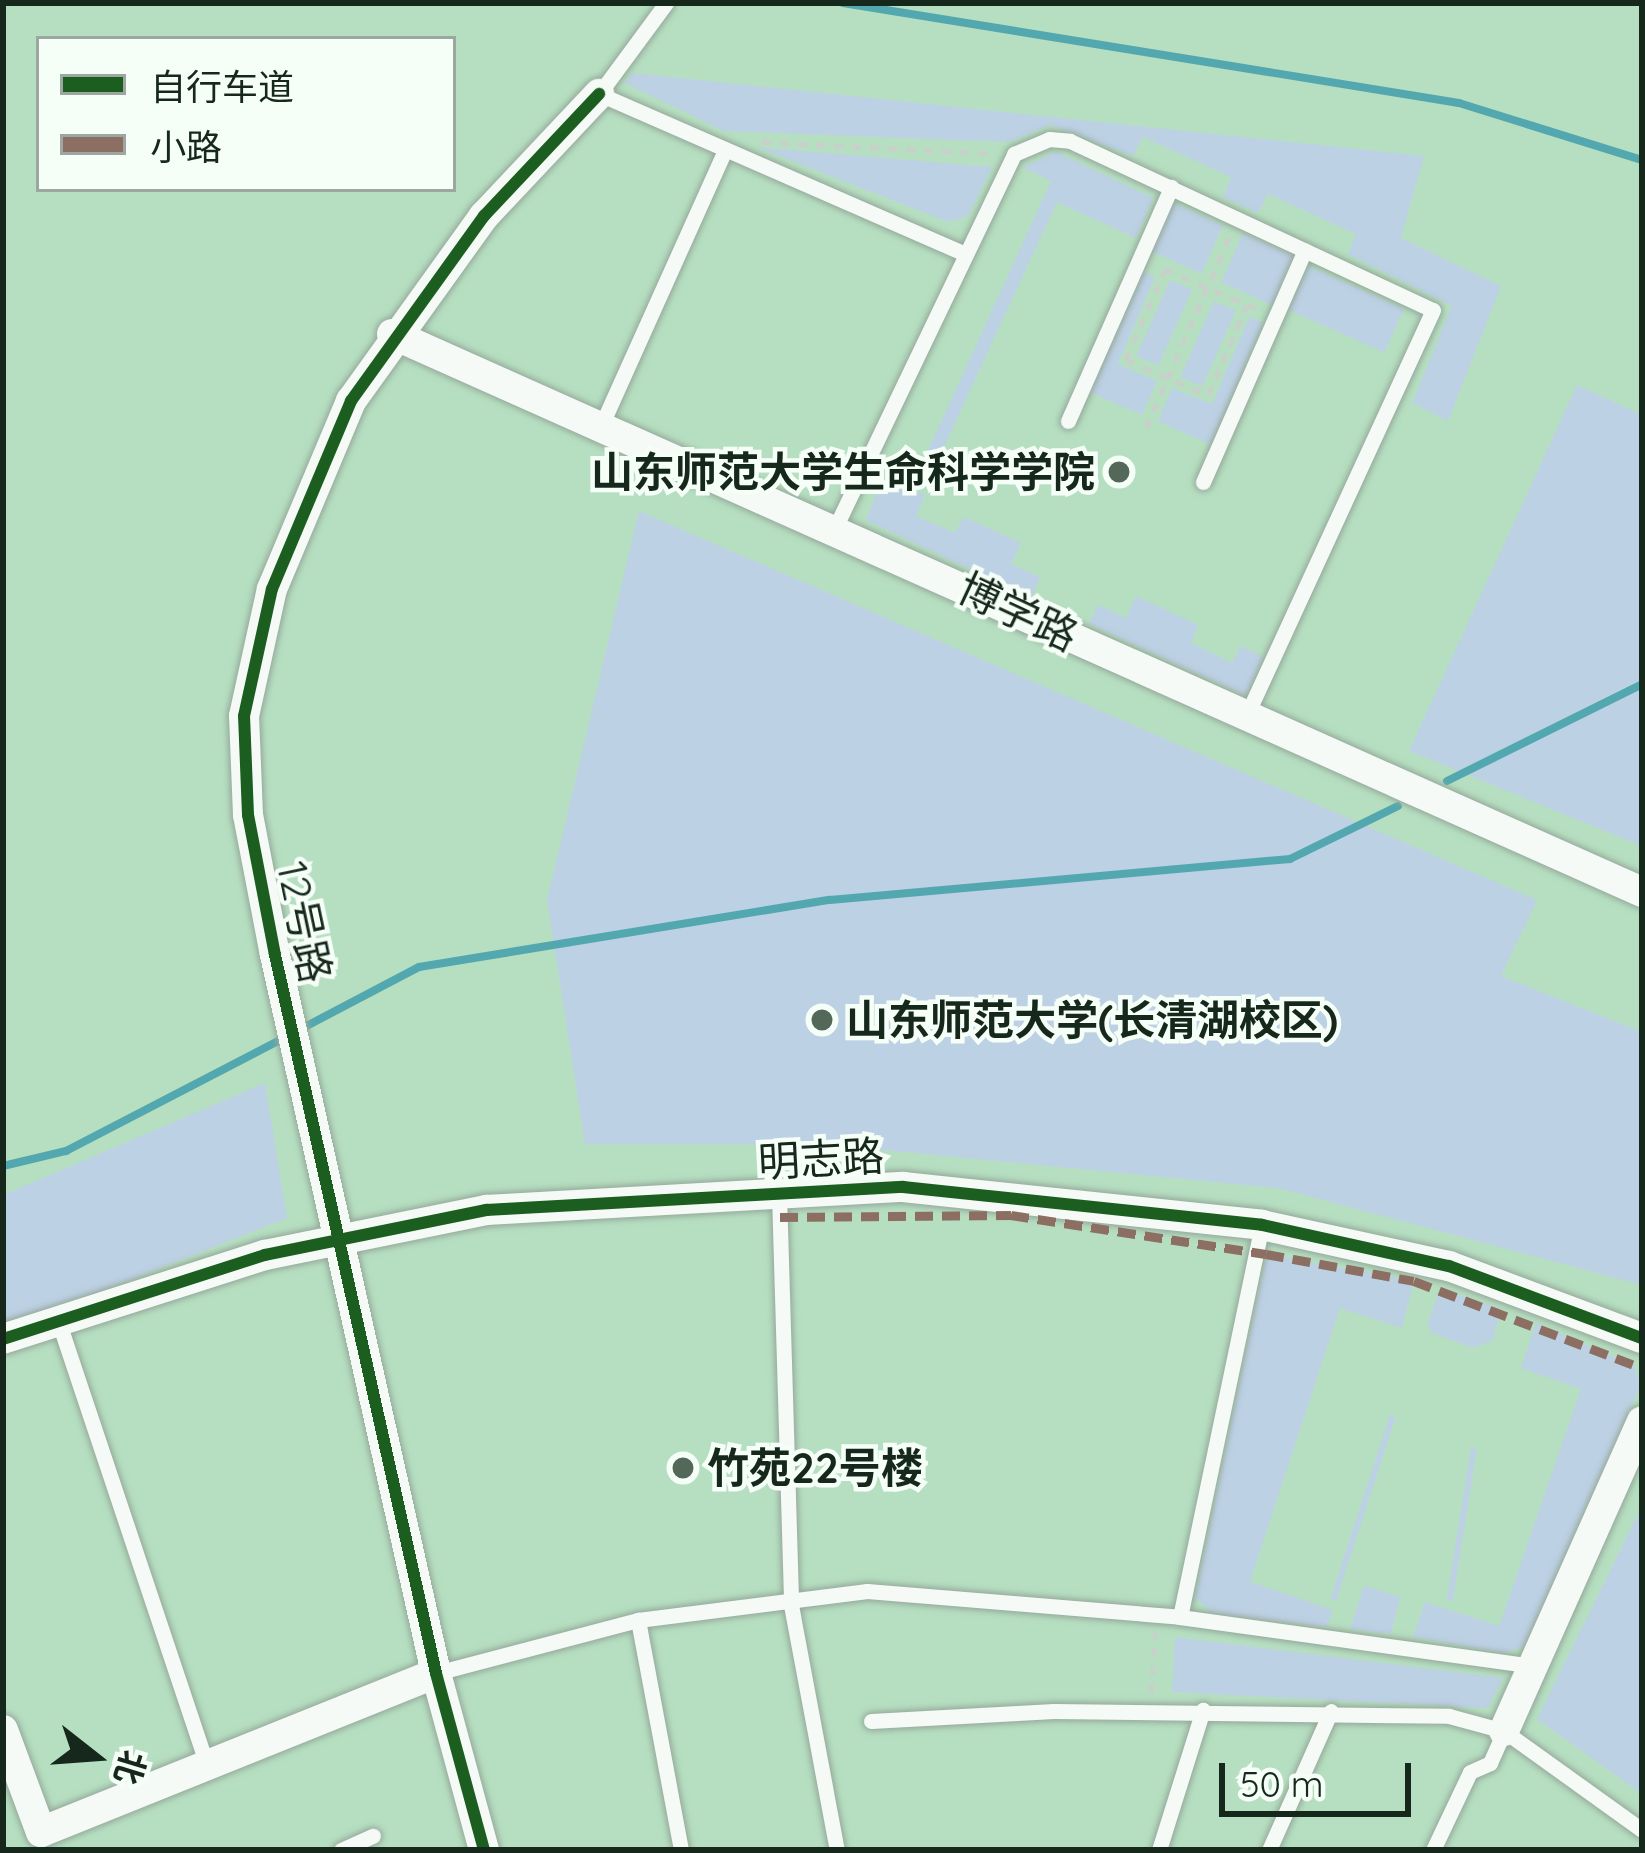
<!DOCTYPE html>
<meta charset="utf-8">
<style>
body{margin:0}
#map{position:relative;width:1645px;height:1853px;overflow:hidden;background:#c4decb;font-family:Quicksand,"Noto Sans SC",sans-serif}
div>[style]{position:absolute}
.built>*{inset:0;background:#b6dfc1}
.green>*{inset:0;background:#bdd1e5;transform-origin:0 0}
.stream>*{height:8px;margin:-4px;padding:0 4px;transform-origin:4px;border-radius:4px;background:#53a8b0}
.path>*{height:4.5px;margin-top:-2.25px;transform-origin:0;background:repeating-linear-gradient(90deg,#c7d0c9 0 9px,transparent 0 18px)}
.roads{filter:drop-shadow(0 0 3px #95a99b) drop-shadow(0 0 3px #95a99b)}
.lane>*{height:15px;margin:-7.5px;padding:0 7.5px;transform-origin:7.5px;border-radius:7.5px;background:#f6faf7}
.street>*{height:30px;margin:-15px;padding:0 15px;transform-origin:15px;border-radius:15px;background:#f6faf7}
.quiet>*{height:9px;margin-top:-4.5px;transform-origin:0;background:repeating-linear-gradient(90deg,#8d6e63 0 18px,transparent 0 27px)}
.cycleway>*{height:12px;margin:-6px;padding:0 6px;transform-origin:6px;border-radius:6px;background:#1b5e20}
.dots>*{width:33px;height:33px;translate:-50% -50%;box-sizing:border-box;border:6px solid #f5fef7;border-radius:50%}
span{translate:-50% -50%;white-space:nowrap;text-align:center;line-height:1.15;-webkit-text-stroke:9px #f5fef7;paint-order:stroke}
.poi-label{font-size:42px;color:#16281b;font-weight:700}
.right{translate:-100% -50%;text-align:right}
.left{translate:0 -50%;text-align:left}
.street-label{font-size:42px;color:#16281b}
.frame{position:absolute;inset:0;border:6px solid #16281b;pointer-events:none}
.legend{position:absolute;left:36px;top:36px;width:420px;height:156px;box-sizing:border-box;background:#f5fef7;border:3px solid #9ca89f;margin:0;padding:15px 21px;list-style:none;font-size:36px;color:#16281b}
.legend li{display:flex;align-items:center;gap:24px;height:60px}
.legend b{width:60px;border:3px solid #9ca89f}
.north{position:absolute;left:36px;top:1697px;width:120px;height:120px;-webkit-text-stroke:9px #f5fef7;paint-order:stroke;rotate:107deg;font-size:33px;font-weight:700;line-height:48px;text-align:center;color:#16281b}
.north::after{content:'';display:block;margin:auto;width:42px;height:54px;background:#16281b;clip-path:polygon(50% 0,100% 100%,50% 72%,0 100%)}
.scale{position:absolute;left:1219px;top:1763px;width:192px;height:54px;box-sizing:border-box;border:6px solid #16281b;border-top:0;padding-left:15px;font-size:36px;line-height:42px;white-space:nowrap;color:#16281b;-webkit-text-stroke:9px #f5fef7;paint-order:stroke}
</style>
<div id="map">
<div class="built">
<i style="clip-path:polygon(evenodd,3px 3px,1642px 3px,1642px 1850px,3px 1850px,3px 3px,39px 39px,453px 39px,453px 189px,39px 189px,39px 39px)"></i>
</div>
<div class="green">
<i style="clip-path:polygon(632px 73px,1424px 156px,1401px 238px,1501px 286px,1448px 421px,1412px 403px,1452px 306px,1348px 254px,1356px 234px,1268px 194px,1258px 213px,1223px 197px,1231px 177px,1143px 137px,1133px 156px,1050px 125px,1008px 142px,724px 131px,625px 83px)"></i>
<i style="clip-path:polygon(757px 147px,992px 167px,968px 216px,948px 222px)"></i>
<i style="clip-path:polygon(1056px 152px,1153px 198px,1136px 238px,1057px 202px,931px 475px,919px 470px,1051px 181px,1023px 167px)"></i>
<i style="left:1171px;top:202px;width:57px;height:53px;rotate:24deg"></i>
<i style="left:1243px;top:233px;width:56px;height:54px;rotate:24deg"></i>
<i style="left:1308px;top:266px;width:105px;height:48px;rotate:24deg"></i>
<i style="clip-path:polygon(1141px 271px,1155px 277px,1118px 364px,1157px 381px,1142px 415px,1089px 392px)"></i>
<i style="left:1170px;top:280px;width:24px;height:83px;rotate:24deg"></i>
<i style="left:1214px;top:301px;width:24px;height:83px;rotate:24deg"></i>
<i style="clip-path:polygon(1249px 317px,1263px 323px,1211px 445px,1158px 421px,1172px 388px,1212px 404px)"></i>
<i style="clip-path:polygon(1577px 385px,1642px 415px,1642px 846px,1409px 751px)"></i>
<i style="clip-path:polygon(883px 477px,925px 495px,916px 516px,955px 533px,964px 517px,1021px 543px,1011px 564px,1040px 577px,1031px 598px,866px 520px)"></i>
<i style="clip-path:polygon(639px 511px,1537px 900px,1501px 976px,1642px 1032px,1642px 1285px,1278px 1188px,820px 1144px,585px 1144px,547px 900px)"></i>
<i style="clip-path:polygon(1136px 596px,1198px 625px,1191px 643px,1232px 663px,1241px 646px,1264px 657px,1246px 696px,1089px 624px,1098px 605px,1126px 618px)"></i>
<i style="clip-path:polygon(265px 1083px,287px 1218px,3px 1330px,3px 1195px)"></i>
<i style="clip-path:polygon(1266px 1254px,1414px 1281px,1402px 1328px,1340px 1308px,1250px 1582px,1333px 1610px,1327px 1627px,1213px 1614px,1195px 1597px)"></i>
<i style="clip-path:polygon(1440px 1289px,1501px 1309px,1493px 1340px,1473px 1348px,1432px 1333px,1427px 1324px)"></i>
<i style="clip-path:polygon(1536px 1323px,1635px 1366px,1640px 1387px,1525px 1646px,1503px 1653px,1413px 1637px,1425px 1602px,1499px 1626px,1581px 1389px,1521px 1368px)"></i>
<i style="left:1390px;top:1415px;width:6px;height:193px;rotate:18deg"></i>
<i style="left:1471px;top:1447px;width:6px;height:155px;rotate:9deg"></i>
<i style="clip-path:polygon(1642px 1506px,1642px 1794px,1537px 1719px)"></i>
<i style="clip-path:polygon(1364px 1586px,1400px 1597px,1391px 1634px,1350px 1629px)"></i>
<i style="clip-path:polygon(1175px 1637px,1503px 1678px,1488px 1708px,1172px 1692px)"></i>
</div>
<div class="stream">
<i style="left:843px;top:3px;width:624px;rotate:9.22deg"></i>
<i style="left:1459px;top:103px;width:192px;rotate:17.3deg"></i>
<i style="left:1447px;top:781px;width:218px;rotate:-26.4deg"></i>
<i style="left:297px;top:1031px;width:138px;rotate:-27.7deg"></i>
<i style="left:419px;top:967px;width:416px;rotate:-9.3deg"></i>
<i style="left:830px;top:900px;width:462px;rotate:-5.1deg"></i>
<i style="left:1290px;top:859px;width:120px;rotate:-26.1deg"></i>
<i style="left:3px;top:1166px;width:65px;rotate:-13.4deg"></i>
<i style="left:66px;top:1151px;width:246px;rotate:-27.4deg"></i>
</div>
<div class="path">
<i style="left:762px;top:142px;width:229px;rotate:2.8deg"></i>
<i style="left:1165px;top:269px;width:103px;rotate:23.6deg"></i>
<i style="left:1166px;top:269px;width:99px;rotate:113.7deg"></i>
<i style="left:1126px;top:360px;width:89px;rotate:23.1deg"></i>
<i style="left:1208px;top:395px;width:98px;rotate:-66.6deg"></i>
<i style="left:1146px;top:428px;width:210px;rotate:-66.5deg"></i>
<i style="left:1151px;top:1693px;width:60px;rotate:-86.2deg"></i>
</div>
<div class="roads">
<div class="lane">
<i style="left:666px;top:3px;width:113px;rotate:126.4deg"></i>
<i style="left:599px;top:94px;width:400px;rotate:23.6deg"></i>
<i style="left:1068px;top:421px;width:256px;rotate:-66.2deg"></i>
<i style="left:601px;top:426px;width:303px;rotate:-65.8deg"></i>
<i style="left:1203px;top:482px;width:253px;rotate:-66.3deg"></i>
<i style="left:835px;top:528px;width:415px;rotate:-64.4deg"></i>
<i style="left:1014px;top:154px;width:38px;rotate:-23deg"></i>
<i style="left:1049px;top:139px;width:21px;rotate:5deg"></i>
<i style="left:1070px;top:141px;width:400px;rotate:25deg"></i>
<i style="left:1433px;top:310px;width:447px;rotate:114.7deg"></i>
<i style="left:779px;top:1194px;width:411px;rotate:88.3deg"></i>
<i style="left:791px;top:1605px;width:249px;rotate:79.4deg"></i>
<i style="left:58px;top:1320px;width:469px;rotate:71.5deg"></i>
<i style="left:1180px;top:1617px;width:400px;rotate:-78.2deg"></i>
<i style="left:638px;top:1620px;width:234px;rotate:79.4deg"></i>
<i style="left:436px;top:1673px;width:209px;rotate:-14.7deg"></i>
<i style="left:638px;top:1620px;width:231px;rotate:-7.2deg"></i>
<i style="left:867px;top:1591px;width:314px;rotate:4.7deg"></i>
<i style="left:1180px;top:1617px;width:354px;rotate:7.9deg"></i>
<i style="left:871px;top:1721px;width:183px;rotate:-3.1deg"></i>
<i style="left:1054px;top:1711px;width:395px;rotate:0.7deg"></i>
<i style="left:1449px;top:1716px;width:57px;rotate:15.3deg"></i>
<i style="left:1504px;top:1731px;width:170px;rotate:35.7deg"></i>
<i style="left:341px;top:1850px;width:35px;rotate:-24deg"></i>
<i style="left:1159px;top:1850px;width:147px;rotate:-72.6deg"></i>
<i style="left:1269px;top:1850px;width:152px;rotate:-66deg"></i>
<i style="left:1433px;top:1850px;width:86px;rotate:-64.6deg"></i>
<i style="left:1470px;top:1772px;width:22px;rotate:-24deg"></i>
<i style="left:1490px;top:1763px;width:35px;rotate:-66deg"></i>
</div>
<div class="street">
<i style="left:392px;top:334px;width:1369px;rotate:24.06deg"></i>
<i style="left:3px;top:1339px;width:275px;rotate:-17.8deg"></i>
<i style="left:265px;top:1255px;width:226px;rotate:-11.5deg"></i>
<i style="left:486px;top:1210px;width:418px;rotate:-3.2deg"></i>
<i style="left:903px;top:1187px;width:361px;rotate:6deg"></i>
<i style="left:1262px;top:1225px;width:191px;rotate:12.4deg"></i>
<i style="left:1449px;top:1266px;width:206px;rotate:20.5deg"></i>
<i style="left:3px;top:1730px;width:109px;rotate:69.6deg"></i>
<i style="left:41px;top:1832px;width:426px;rotate:-21.9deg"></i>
<i style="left:1504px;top:1731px;width:339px;rotate:-66deg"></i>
<i style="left:484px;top:1850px;width:183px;rotate:-105.2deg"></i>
<i style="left:436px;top:1673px;width:736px;rotate:-102.64deg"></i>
<i style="left:275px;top:955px;width:143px;rotate:-100.9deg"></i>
<i style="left:248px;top:815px;width:99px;rotate:-92.3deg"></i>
<i style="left:244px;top:716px;width:130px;rotate:-77.6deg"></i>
<i style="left:272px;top:589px;width:204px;rotate:-67.2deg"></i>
<i style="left:351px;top:401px;width:228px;rotate:-54.3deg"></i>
<i style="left:484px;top:216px;width:168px;rotate:-46.7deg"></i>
</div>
</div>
<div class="quiet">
<i style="left:780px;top:1217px;width:231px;rotate:-0.5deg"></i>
<i style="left:1011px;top:1215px;width:258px;rotate:8.7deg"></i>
<i style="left:1266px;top:1254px;width:150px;rotate:10.3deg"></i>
<i style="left:1414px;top:1281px;width:244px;rotate:20.9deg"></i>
</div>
<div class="cycleway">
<i style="left:3px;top:1339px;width:275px;rotate:-17.8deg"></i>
<i style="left:265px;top:1255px;width:226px;rotate:-11.5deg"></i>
<i style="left:486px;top:1210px;width:418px;rotate:-3.2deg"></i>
<i style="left:903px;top:1187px;width:361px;rotate:6deg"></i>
<i style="left:1262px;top:1225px;width:191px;rotate:12.4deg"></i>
<i style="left:1449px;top:1266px;width:206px;rotate:20.5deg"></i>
<i style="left:484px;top:1850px;width:183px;rotate:-105.2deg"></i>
<i style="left:436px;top:1673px;width:736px;rotate:-102.64deg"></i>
<i style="left:275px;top:955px;width:143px;rotate:-100.9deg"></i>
<i style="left:248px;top:815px;width:99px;rotate:-92.3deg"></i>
<i style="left:244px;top:716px;width:130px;rotate:-77.6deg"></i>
<i style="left:272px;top:589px;width:204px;rotate:-67.2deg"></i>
<i style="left:351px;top:401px;width:228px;rotate:-54.3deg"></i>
<i style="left:484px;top:216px;width:168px;rotate:-46.7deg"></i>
</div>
<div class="dots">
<i style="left:1119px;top:472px;background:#536859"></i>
<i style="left:822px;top:1020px;background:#536859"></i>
<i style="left:683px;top:1468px;background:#536859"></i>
</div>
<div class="poi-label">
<span class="right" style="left:1095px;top:472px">山东师范大学生命科学学院</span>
<span class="left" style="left:846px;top:1020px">山东师范大学(长清湖校区)</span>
<span class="left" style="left:707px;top:1468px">竹苑22号楼</span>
</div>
<div class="street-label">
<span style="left:1018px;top:612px;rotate:25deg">博学路</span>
<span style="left:304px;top:922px;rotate:78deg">12号路</span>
<span style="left:821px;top:1159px;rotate:-3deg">明志路</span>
</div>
<div class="frame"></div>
<ul class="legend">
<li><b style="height:15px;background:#1b5e20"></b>自行车道</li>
<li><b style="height:15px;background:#8d6e63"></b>小路</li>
</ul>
<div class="north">北</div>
<div class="scale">50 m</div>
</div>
